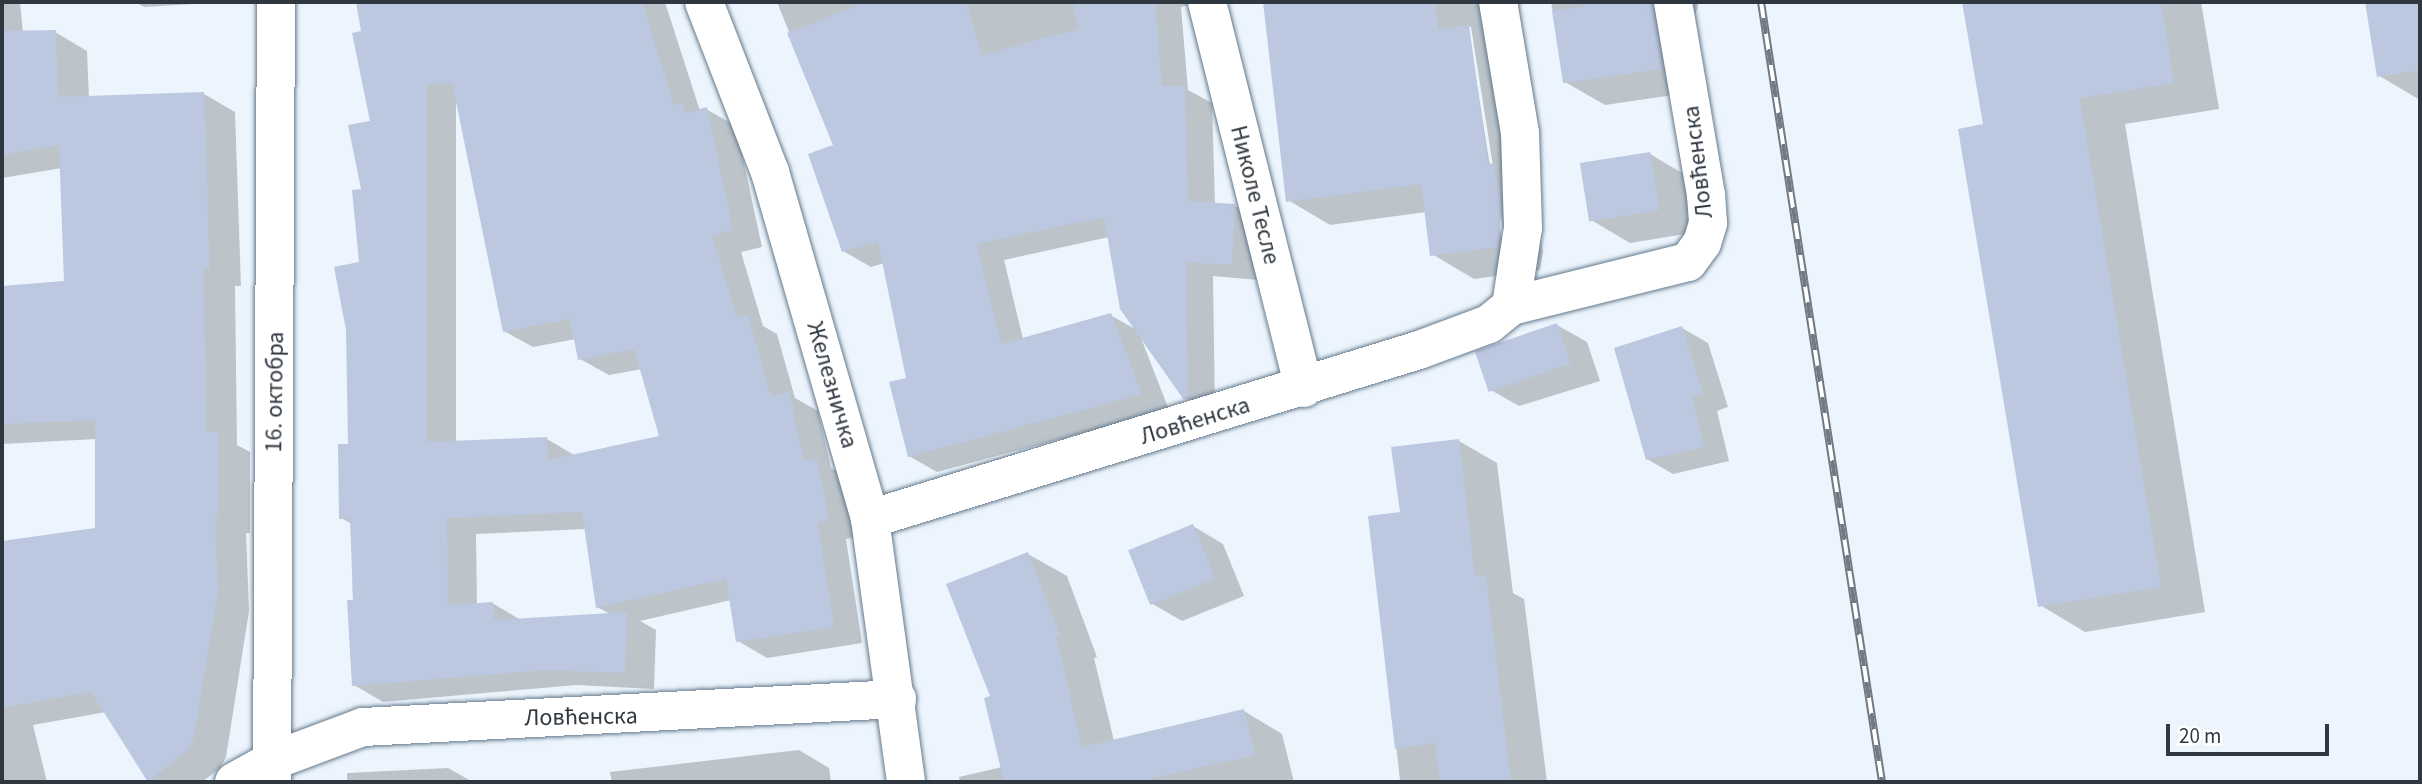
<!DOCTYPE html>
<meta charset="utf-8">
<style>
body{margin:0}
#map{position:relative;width:2422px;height:784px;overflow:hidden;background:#ecf5fd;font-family:"Source Sans 3",sans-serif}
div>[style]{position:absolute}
.shadow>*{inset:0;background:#0003}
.building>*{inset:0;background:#bcc7e0;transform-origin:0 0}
.roads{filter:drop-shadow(0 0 2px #65798c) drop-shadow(0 0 2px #65798c)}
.minor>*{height:38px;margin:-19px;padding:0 19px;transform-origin:19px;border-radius:19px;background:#fff}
.major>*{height:38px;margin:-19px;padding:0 19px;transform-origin:19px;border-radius:19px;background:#fff}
.rail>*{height:8px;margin-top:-4px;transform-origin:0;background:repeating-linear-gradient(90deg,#fff 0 16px,#717982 0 32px);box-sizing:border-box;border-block:2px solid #717982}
span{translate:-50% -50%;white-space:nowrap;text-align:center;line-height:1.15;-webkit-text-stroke:6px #fff;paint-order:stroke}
.street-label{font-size:24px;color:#2f3740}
.frame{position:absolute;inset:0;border:4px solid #2f3740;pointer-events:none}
.scale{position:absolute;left:2166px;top:724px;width:163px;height:32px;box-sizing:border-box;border:4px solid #2f3740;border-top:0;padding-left:9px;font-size:21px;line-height:24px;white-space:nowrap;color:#2f3740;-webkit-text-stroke:5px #fff;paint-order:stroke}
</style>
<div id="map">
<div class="shadow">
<i style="clip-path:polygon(2px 2px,20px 2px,23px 33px,55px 32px,87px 51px,89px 98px,204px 94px,235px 112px,241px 286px,235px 286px,237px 445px,250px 452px,250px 533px,246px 533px,249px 611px,226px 757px,220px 768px,202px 782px,148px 782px,106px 712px,33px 725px,47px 782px,2px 782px,2px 543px,96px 529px,97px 439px,2px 444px,2px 287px,66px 283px,62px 168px,2px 178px)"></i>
<i style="clip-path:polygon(135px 2px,229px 2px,144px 7px)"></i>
<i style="clip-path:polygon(evenodd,358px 2px,665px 2px,700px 111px,706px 109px,736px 126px,762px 247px,741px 252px,763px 326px,777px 334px,795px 398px,818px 411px,831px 468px,846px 477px,858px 537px,846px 539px,862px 643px,767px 658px,738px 641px,731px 600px,640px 621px,656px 630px,654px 689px,577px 685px,383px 702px,354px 685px,352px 524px,341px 518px,350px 446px,363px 190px,372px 122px,358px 2px,456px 99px,504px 331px,533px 347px,576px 339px,580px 359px,609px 375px,642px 369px,661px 437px,576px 456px,547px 439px,456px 442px,456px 99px,358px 2px,586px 529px,597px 607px,610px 614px,521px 620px,492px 603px,477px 605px,476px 534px,586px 529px)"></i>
<i style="clip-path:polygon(evenodd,777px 2px,1200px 2px,1181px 7px,1188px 90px,1212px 103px,1215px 205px,1235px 206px,1262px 222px,1259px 280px,1213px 276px,1215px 414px,1185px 398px,1141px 338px,1169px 410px,937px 472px,909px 456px,908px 380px,884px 263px,871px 267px,843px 251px,835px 146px,777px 2px,1109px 237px,1137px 330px,1110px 315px,1023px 339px,1004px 260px,1109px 237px)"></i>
<i style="clip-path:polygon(evenodd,1264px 2px,1499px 2px,1543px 252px,1540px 270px,1474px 279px,1432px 254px,1426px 212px,1330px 225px,1288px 200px,1264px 2px,1468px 27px,1471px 27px,1504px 235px,1501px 236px,1468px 27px)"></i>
<i style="clip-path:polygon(1551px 2px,1699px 2px,1691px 29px,1701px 91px,1605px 105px,1565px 82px)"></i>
<i style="clip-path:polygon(1964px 2px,2201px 2px,2219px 109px,2125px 124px,2205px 612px,2085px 632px,2040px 605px,1985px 126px)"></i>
<i style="clip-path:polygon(2366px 2px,2420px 2px,2420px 100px,2378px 75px)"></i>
<i style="clip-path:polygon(1650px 154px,1689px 177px,1698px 232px,1630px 243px,1591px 220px)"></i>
<i style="clip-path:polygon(1557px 325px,1587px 342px,1600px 381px,1519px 406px,1489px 389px)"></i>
<i style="clip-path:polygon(1682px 328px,1708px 343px,1728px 407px,1717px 411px,1729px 461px,1673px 474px,1647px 459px)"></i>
<i style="clip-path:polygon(1459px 441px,1497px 463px,1513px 593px,1524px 599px,1547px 782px,1392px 782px,1400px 780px,1370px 517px,1402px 514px)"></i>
<i style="clip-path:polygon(1193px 526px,1223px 544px,1244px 596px,1182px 621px,1151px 603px)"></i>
<i style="clip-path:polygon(1028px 554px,1067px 576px,1097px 657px,1094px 658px,1114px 741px,1244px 711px,1282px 734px,1294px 782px,960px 782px,959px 777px,1002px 767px,993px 697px)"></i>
<i style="clip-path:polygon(799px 750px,829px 768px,831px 782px,612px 782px,610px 772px)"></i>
<i style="clip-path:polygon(448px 768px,473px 782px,347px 782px,347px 773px)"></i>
</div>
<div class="building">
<i style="clip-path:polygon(evenodd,356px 2px,642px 2px,674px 105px,683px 102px,685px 113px,707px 107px,733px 230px,712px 236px,737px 318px,748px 315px,771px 396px,789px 392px,804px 461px,817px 459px,829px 520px,818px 523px,834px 627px,736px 642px,726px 579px,596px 608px,582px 512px,447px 518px,448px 605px,493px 602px,494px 620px,627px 612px,625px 673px,547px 670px,352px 686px,347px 600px,353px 600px,350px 518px,339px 519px,338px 444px,348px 444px,346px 330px,334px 267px,359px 262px,352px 190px,361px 189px,348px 125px,370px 121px,352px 33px,361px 31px,356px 2px,452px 82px,503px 332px,570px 319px,578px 360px,634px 349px,659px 436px,548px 460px,547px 437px,427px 442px,427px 85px,452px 82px)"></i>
<i style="clip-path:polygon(866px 2px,966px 2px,982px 55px,1078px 29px,1073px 2px,1155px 2px,1162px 86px,1185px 86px,1188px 201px,1235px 204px,1232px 265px,1186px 262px,1188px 398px,1184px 400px,1120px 309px,1104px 217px,977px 244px,1001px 344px,1111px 313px,1142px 394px,908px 457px,889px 382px,906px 378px,878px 242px,842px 252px,808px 154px,833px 145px,787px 33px)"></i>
<i style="clip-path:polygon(1263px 2px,1435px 2px,1438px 29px,1469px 25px,1488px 164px,1494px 163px,1501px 212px,1498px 247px,1430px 256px,1421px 184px,1286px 202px)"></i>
<i style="clip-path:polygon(1583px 2px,1652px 2px,1662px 69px,1563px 83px,1552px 11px,1584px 6px)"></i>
<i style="clip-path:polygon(1962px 2px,2161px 2px,2174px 83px,2080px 98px,2161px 587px,2038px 607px,1958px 129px,1983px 124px)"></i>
<i style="clip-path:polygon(2365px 2px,2420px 2px,2420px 70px,2377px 77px)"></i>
<i style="clip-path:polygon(56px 30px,58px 97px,204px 92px,210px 269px,204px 269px,206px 432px,219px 432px,218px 516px,215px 516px,218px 592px,194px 738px,188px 750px,148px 782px,91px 692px,2px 708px,2px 541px,95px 528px,95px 420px,2px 424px,2px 286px,64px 281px,59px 145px,2px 155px,2px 31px)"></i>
<i style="left:1650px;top:152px;width:59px;height:71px;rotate:81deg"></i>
<i style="left:1557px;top:323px;width:43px;height:87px;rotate:71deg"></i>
<i style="clip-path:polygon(1682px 326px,1703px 393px,1692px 396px,1704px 447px,1646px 460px,1614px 348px)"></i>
<i style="clip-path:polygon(1459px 439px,1475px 576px,1486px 575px,1511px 782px,1440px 782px,1435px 743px,1395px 749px,1368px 516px,1400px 512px,1391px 447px)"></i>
<i style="left:1193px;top:524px;width:59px;height:70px;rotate:68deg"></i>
<i style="clip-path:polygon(1028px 552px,1060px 635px,1056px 636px,1082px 747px,1244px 709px,1255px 755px,1136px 782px,1004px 782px,984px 698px,990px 696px,946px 584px)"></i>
</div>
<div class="roads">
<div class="minor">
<i style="left:704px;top:2px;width:182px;rotate:68.8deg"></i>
<i style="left:770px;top:172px;width:361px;rotate:73.9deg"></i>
<i style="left:870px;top:519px;width:265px;rotate:82.2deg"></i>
<i style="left:1207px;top:2px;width:398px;rotate:75.9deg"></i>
<i style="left:1511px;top:306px;width:182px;rotate:-14deg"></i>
<i style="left:1688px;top:262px;width:24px;rotate:-54deg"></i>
<i style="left:1702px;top:243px;width:21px;rotate:-73deg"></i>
<i style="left:1708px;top:223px;width:28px;rotate:-94deg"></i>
<i style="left:1706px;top:195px;width:196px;rotate:-99.7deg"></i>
<i style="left:870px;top:519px;width:574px;rotate:-17.11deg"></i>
<i style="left:1419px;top:350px;width:75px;rotate:-20.4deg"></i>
<i style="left:1489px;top:324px;width:28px;rotate:-39deg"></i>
<i style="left:1511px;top:306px;width:79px;rotate:-81.3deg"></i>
<i style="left:1523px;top:228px;width:95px;rotate:-91.8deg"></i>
<i style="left:1520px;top:133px;width:133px;rotate:-99.5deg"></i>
<i style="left:234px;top:782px;width:43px;rotate:-28.9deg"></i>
<i style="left:272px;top:761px;width:97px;rotate:-20.5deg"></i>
<i style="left:363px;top:727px;width:535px;rotate:-3deg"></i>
</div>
<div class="major">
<i style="left:272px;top:782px;width:780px;rotate:-89.71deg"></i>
</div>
</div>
<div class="rail">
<i style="left:1761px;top:2px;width:789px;rotate:81.18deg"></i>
</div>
<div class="street-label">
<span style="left:1698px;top:162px;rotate:-97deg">Ловћенска</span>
<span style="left:1255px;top:195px;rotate:76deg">Николе Тесле</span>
<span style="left:832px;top:385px;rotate:74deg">Железничка</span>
<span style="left:275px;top:392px;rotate:-89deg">16. октобра</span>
<span style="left:1195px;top:421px;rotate:-17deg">Ловћенска</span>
<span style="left:581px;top:717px;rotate:-1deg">Ловћенска</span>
</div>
<div class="frame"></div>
<div class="scale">20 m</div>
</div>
